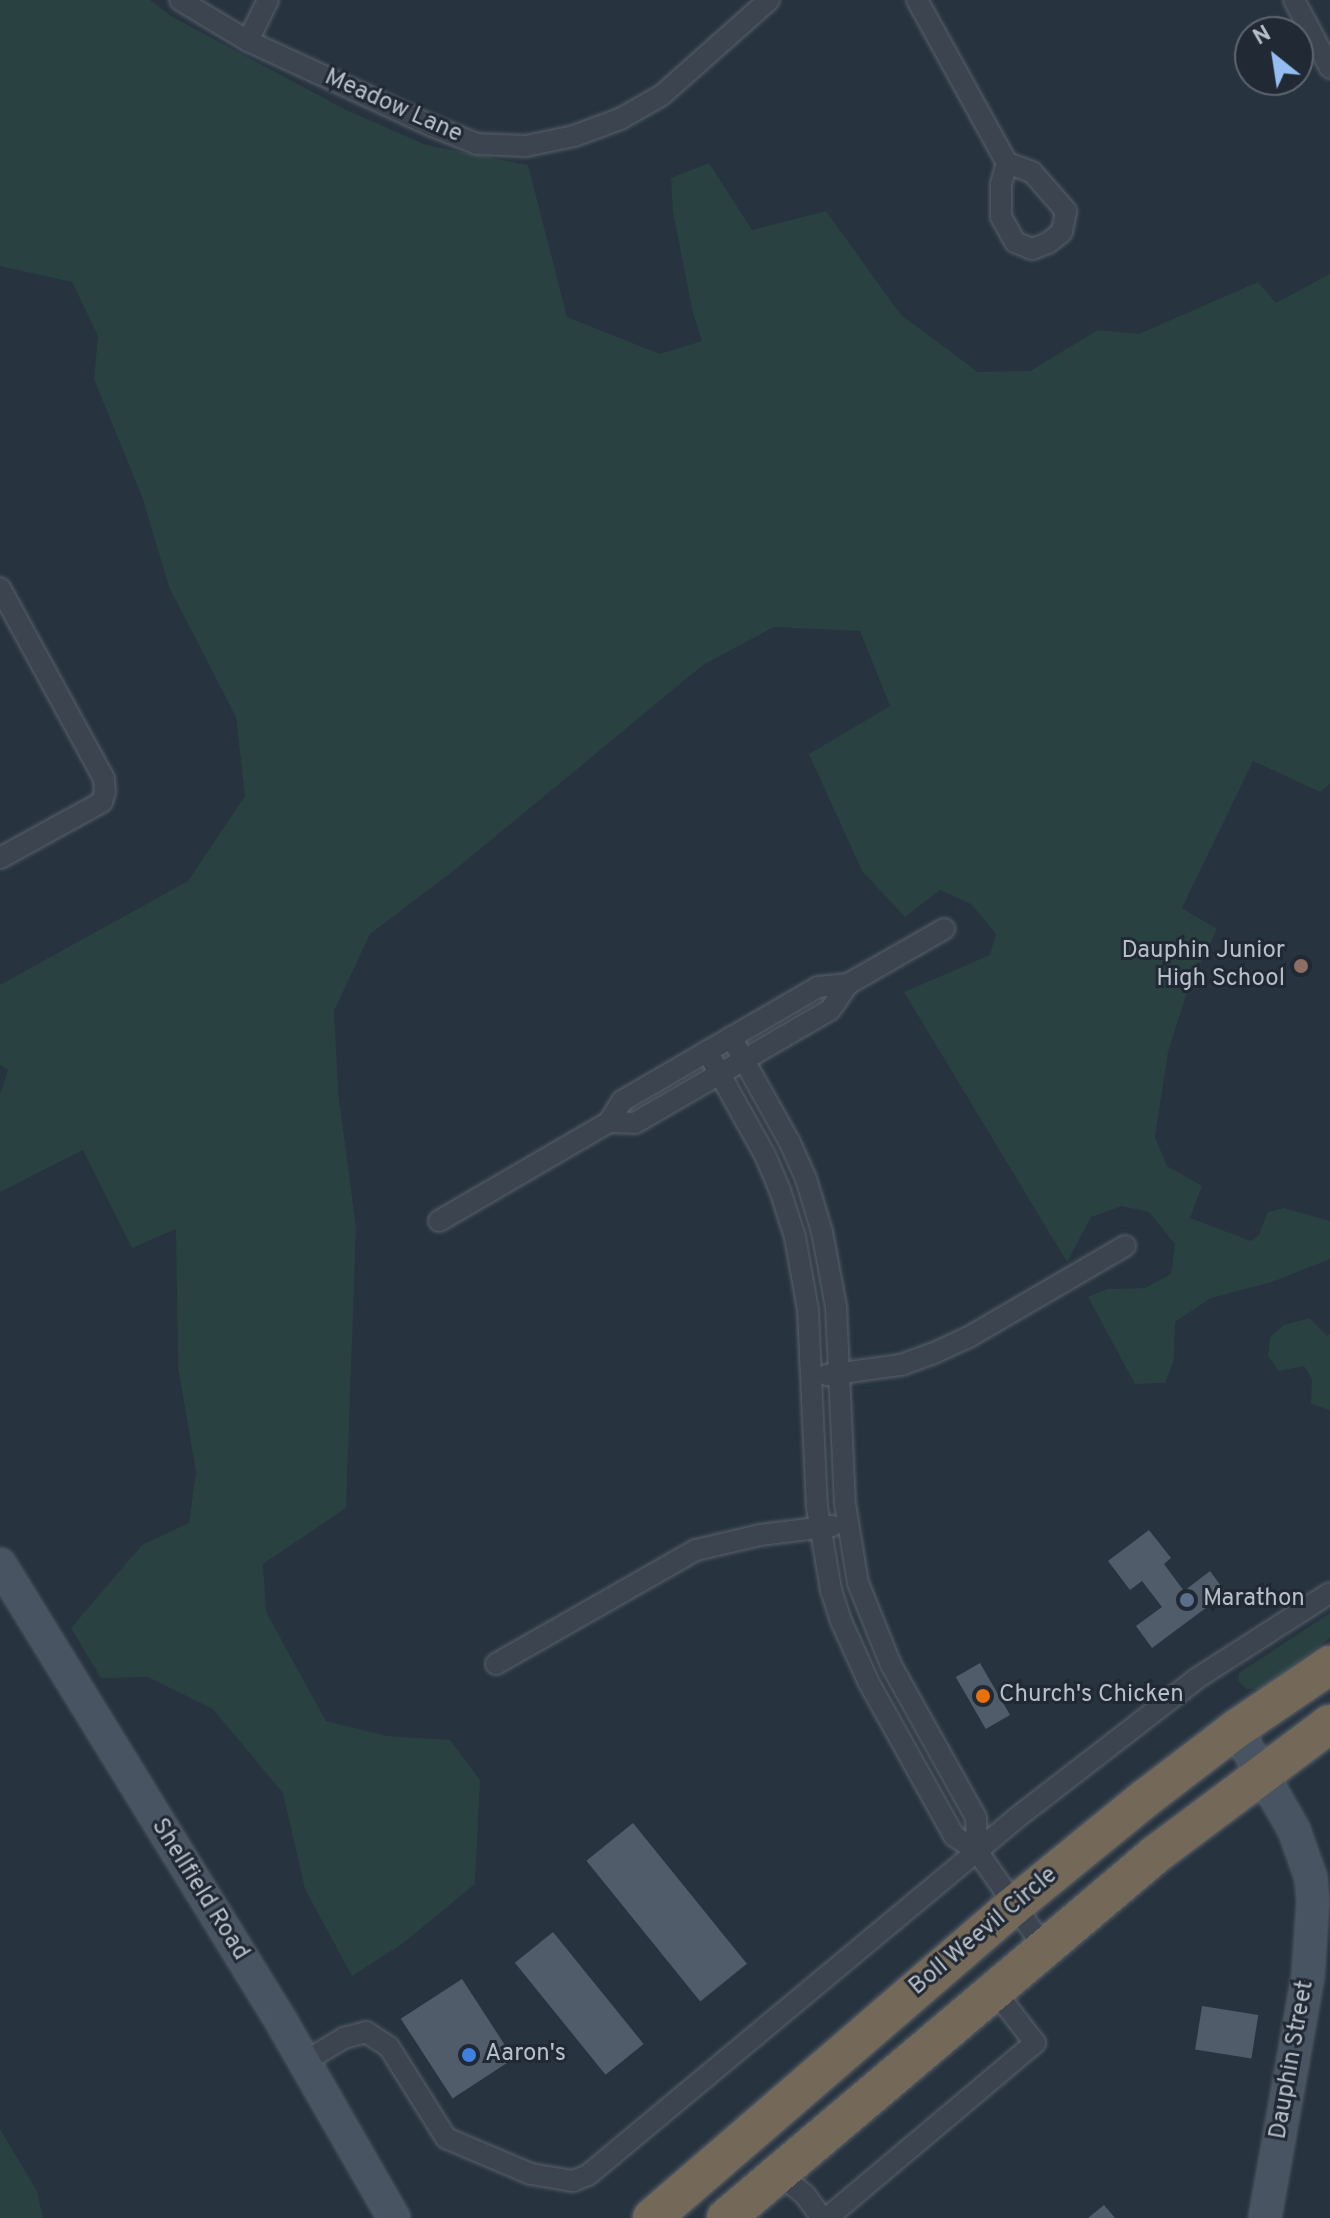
<!DOCTYPE html>
<style>
body{margin:0}
#map{position:relative;width:1330px;height:2218px;overflow:hidden;background:#27333f;font-family:Overpass,sans-serif}
div>[style]{position:absolute}
.green>*{inset:0;background:#2a4141}
.building>*{inset:0;background:#505c6a;transform-origin:0 0}
.roads{filter:drop-shadow(0 0 2px #59626c) drop-shadow(0 0 2px #59626c)}
.street>*{height:20px;margin:-10px;padding:0 10px;transform-origin:10px;border-radius:10px;background:#3b444f}
.secondary>*{height:30px;margin:-15px;padding:0 15px;transform-origin:15px;border-radius:15px;background:#495462}
.highway>*{height:38px;margin:-19px;padding:0 19px;transform-origin:19px;border-radius:19px;background:#746858}
.dots>*{width:22px;height:22px;translate:-50% -50%;box-sizing:border-box;border:4px solid #202934;border-radius:50%}
span{translate:-50% -50%;white-space:nowrap;text-align:center;line-height:1.15;-webkit-text-stroke:6px #202934;paint-order:stroke}
.street-label{font-size:24px;color:#b7bfc9}
.poi-label{font-size:24px;color:#b7bfc9}
.right{translate:-100% -50%;text-align:right}
.left{translate:0 -50%;text-align:left}
.north{position:absolute;left:1234px;top:16px;width:80px;height:80px;box-sizing:border-box;background:#202934;border:2px solid #5c6570;border-radius:50%;rotate:330deg;font-size:22px;font-weight:700;line-height:32px;text-align:center;color:#b7bfc9}
.north::after{content:'';display:block;margin:auto;width:28px;height:36px;background:#94bef2;clip-path:polygon(50% 0,100% 100%,50% 72%,0 100%)}
</style>
<div id="map">
<div class="green">
<i style="clip-path:polygon(0 0,150px 0,171px 16px,344px 109px,426px 145px,528px 165px,567px 317px,660px 354px,702px 341px,693px 313px,673px 212px,671px 178px,709px 163px,752px 230px,826px 211px,901px 315px,978px 372px,1030px 371px,1098px 330px,1139px 334px,1258px 282px,1276px 303px,1330px 274px,1330px 784px,1320px 792px,1253px 761px,1182px 908px,1217px 929px,1188px 989px,1168px 1052px,1155px 1137px,1167px 1166px,1202px 1186px,1190px 1218px,1251px 1241px,1259px 1235px,1268px 1212px,1284px 1208px,1330px 1221px,1330px 1259px,1272px 1282px,1211px 1298px,1175px 1322px,1174px 1360px,1165px 1383px,1135px 1384px,1088px 1297px,1108px 1289px,1145px 1288px,1171px 1274px,1175px 1244px,1149px 1212px,1122px 1206px,1091px 1217px,1067px 1262px,904px 992px,990px 955px,996px 934px,971px 904px,940px 890px,905px 917px,862px 871px,809px 754px,890px 706px,860px 631px,774px 627px,703px 665px,456px 869px,370px 934px,334px 1011px,338px 1091px,356px 1228px,346px 1508px,263px 1564px,266px 1612px,326px 1721px,387px 1736px,450px 1740px,480px 1780px,475px 1884px,402px 1944px,352px 1976px,305px 1889px,283px 1793px,213px 1709px,148px 1677px,101px 1678px,71px 1628px,142px 1545px,189px 1523px,196px 1472px,178px 1367px,176px 1229px,132px 1248px,83px 1150px,0 1192px,0 1095px,8px 1070px,0 1065px,0 985px,188px 881px,245px 796px,236px 717px,169px 587px,143px 499px,94px 379px,98px 336px,72px 282px,0 266px)"></i>
<i style="clip-path:polygon(1310px 1318px,1327px 1336px,1330px 1334px,1330px 1410px,1311px 1404px,1312px 1379px,1304px 1366px,1279px 1371px,1268px 1356px,1270px 1337px,1284px 1325px)"></i>
<i style="clip-path:polygon(1330px 1613px,1330px 1638px,1261px 1689px,1247px 1689px,1238px 1681px,1239px 1673px)"></i>
<i style="clip-path:polygon(0 2129px,37px 2191px,43px 2218px,0 2218px)"></i>
</div>
<div class="building">
<i style="clip-path:polygon(1149px 1530px,1171px 1558px,1164px 1564px,1184px 1591px,1210px 1571px,1226px 1593px,1152px 1648px,1136px 1626px,1162px 1607px,1142px 1581px,1130px 1590px,1108px 1561px)"></i>
<i style="left:980px;top:1663px;width:60px;height:28px;rotate:60deg"></i>
<i style="left:633px;top:1823px;width:181px;height:60px;rotate:51deg"></i>
<i style="left:553px;top:1932px;width:144px;height:49px;rotate:51deg"></i>
<i style="left:462px;top:1979px;width:95px;height:73px;rotate:57deg"></i>
<i style="left:1202px;top:2006px;width:57px;height:44px;rotate:9deg"></i>
<i style="clip-path:polygon(1104px 2205px,1115px 2218px,1088px 2218px)"></i>
</div>
<div class="roads">
<div class="street">
<i style="left:180px;top:0;width:79px;rotate:31.1deg"></i>
<i style="left:248px;top:41px;width:203px;rotate:24.8deg"></i>
<i style="left:432px;top:126px;width:48px;rotate:21.8deg"></i>
<i style="left:477px;top:144px;width:49px;rotate:2.3deg"></i>
<i style="left:526px;top:146px;width:49px;rotate:-11.8deg"></i>
<i style="left:574px;top:136px;width:49px;rotate:-20.3deg"></i>
<i style="left:620px;top:119px;width:48px;rotate:-29.7deg"></i>
<i style="left:662px;top:95px;width:143px;rotate:-41.6deg"></i>
<i style="left:917px;top:0;width:186px;rotate:61.1deg"></i>
<i style="left:1294px;top:0;width:77px;rotate:62.1deg"></i>
<i style="left:248px;top:41px;width:46px;rotate:-64deg"></i>
<i style="left:1007px;top:163px;width:27px;rotate:20deg"></i>
<i style="left:1032px;top:172px;width:52px;rotate:48.9deg"></i>
<i style="left:1066px;top:211px;width:21px;rotate:101deg"></i>
<i style="left:1062px;top:232px;width:18px;rotate:142deg"></i>
<i style="left:1048px;top:243px;width:17px;rotate:159deg"></i>
<i style="left:1032px;top:249px;width:18px;rotate:-158deg"></i>
<i style="left:1015px;top:242px;width:29px;rotate:-119deg"></i>
<i style="left:1001px;top:217px;width:33px;rotate:-90deg"></i>
<i style="left:1001px;top:184px;width:22px;rotate:-74deg"></i>
<i style="left:0;top:588px;width:217px;rotate:61.4deg"></i>
<i style="left:104px;top:779px;width:13px;rotate:86deg"></i>
<i style="left:105px;top:792px;width:10px;rotate:107deg"></i>
<i style="left:102px;top:802px;width:116px;rotate:151.2deg"></i>
<i style="left:731px;top:1037px;width:121px;rotate:60.9deg"></i>
<i style="left:790px;top:1143px;width:39px;rotate:66deg"></i>
<i style="left:806px;top:1179px;width:55px;rotate:73.2deg"></i>
<i style="left:822px;top:1232px;width:76px;rotate:79.4deg"></i>
<i style="left:836px;top:1307px;width:197px;rotate:87.4deg"></i>
<i style="left:845px;top:1504px;width:80px;rotate:80.7deg"></i>
<i style="left:858px;top:1583px;width:88px;rotate:68.1deg"></i>
<i style="left:891px;top:1665px;width:175px;rotate:60.9deg"></i>
<i style="left:976px;top:1818px;width:33px;rotate:88deg"></i>
<i style="left:707px;top:1051px;width:119px;rotate:60.9deg"></i>
<i style="left:765px;top:1155px;width:38px;rotate:67deg"></i>
<i style="left:780px;top:1190px;width:49px;rotate:72.3deg"></i>
<i style="left:795px;top:1237px;width:74px;rotate:79.9deg"></i>
<i style="left:808px;top:1310px;width:197px;rotate:87.4deg"></i>
<i style="left:817px;top:1507px;width:84px;rotate:80.4deg"></i>
<i style="left:831px;top:1590px;width:33px;rotate:72deg"></i>
<i style="left:841px;top:1621px;width:68px;rotate:65.7deg"></i>
<i style="left:869px;top:1683px;width:175px;rotate:60.9deg"></i>
<i style="left:954px;top:1836px;width:27px;rotate:33deg"></i>
<i style="left:977px;top:1851px;width:117px;rotate:55.1deg"></i>
<i style="left:609px;top:1122px;width:25px;rotate:-58deg"></i>
<i style="left:622px;top:1101px;width:227px;rotate:-30.2deg"></i>
<i style="left:818px;top:987px;width:30px;rotate:-6deg"></i>
<i style="left:848px;top:984px;width:111px;rotate:-29.8deg"></i>
<i style="left:439px;top:1221px;width:197px;rotate:-30.2deg"></i>
<i style="left:609px;top:1122px;width:26px;rotate:2deg"></i>
<i style="left:635px;top:1123px;width:225px;rotate:-30.1deg"></i>
<i style="left:830px;top:1010px;width:32px;rotate:-55deg"></i>
<i style="left:827px;top:1375px;width:75px;rotate:-7.7deg"></i>
<i style="left:901px;top:1365px;width:33px;rotate:-20deg"></i>
<i style="left:932px;top:1354px;width:38px;rotate:-25deg"></i>
<i style="left:967px;top:1338px;width:183px;rotate:-30.2deg"></i>
<i style="left:496px;top:1664px;width:230px;rotate:-29.7deg"></i>
<i style="left:696px;top:1550px;width:66px;rotate:-13.2deg"></i>
<i style="left:760px;top:1535px;width:73px;rotate:-7.1deg"></i>
<i style="left:304px;top:2062px;width:47px;rotate:-31deg"></i>
<i style="left:344px;top:2038px;width:23px;rotate:-15deg"></i>
<i style="left:366px;top:2032px;width:27px;rotate:33deg"></i>
<i style="left:389px;top:2047px;width:107px;rotate:57.9deg"></i>
<i style="left:446px;top:2138px;width:92px;rotate:23deg"></i>
<i style="left:531px;top:2174px;width:43px;rotate:9.5deg"></i>
<i style="left:573px;top:2181px;width:16px;rotate:-22deg"></i>
<i style="left:588px;top:2175px;width:561px;rotate:-39.79deg"></i>
<i style="left:1019px;top:1816px;width:224px;rotate:-37.7deg"></i>
<i style="left:1196px;top:1679px;width:159px;rotate:-32.7deg"></i>
<i style="left:778px;top:2173px;width:35px;rotate:39deg"></i>
<i style="left:805px;top:2195px;width:29px;rotate:54deg"></i>
<i style="left:827px;top:2218px;width:272px;rotate:-40.1deg"></i>
<i style="left:1035px;top:2043px;width:67px;rotate:-127.7deg"></i>
</div>
<div class="secondary">
<i style="left:0;top:1564px;width:536px;rotate:58.41deg"></i>
<i style="left:281px;top:2021px;width:227px;rotate:60.2deg"></i>
<i style="left:1236px;top:1729px;width:116px;rotate:60.1deg"></i>
<i style="left:1294px;top:1830px;width:51px;rotate:70.5deg"></i>
<i style="left:1311px;top:1878px;width:24px;rotate:85deg"></i>
<i style="left:1313px;top:1902px;width:74px;rotate:93.9deg"></i>
<i style="left:1308px;top:1976px;width:246px;rotate:100.1deg"></i>
</div>
<div class="highway">
<i style="left:652px;top:2218px;width:476px;rotate:-40.8deg"></i>
<i style="left:1012px;top:1907px;width:174px;rotate:-39.2deg"></i>
<i style="left:1147px;top:1797px;width:112px;rotate:-37.4deg"></i>
<i style="left:1236px;top:1729px;width:114px;rotate:-34.2deg"></i>
<i style="left:726px;top:2218px;width:563px;rotate:-40.25deg"></i>
<i style="left:1156px;top:1854px;width:217px;rotate:-36.8deg"></i>
</div>
</div>
<div class="dots">
<i style="left:1301px;top:966px;background:#8d6e63"></i>
<i style="left:1187px;top:1600px;background:#5c6f8a"></i>
<i style="left:983px;top:1696px;background:#e8710a"></i>
<i style="left:469px;top:2055px;background:#3f7fe0"></i>
</div>
<div class="street-label">
<span style="left:393px;top:107px;rotate:24deg">Meadow Lane</span>
<span style="left:199px;top:1890px;rotate:58deg">Shellfield Road</span>
<span style="left:984px;top:1932px;rotate:-40deg">Boll Weevil Circle</span>
<span style="left:1293px;top:2060px;rotate:-80deg">Dauphin Street</span>
</div>
<div class="poi-label">
<span class="right" style="left:1285px;top:966px">Dauphin Junior<br>High School</span>
<span class="left" style="left:1203px;top:1600px">Marathon</span>
<span class="left" style="left:999px;top:1696px">Church's Chicken</span>
<span class="left" style="left:485px;top:2055px">Aaron's</span>
</div>
<div class="north">N</div>
</div>
